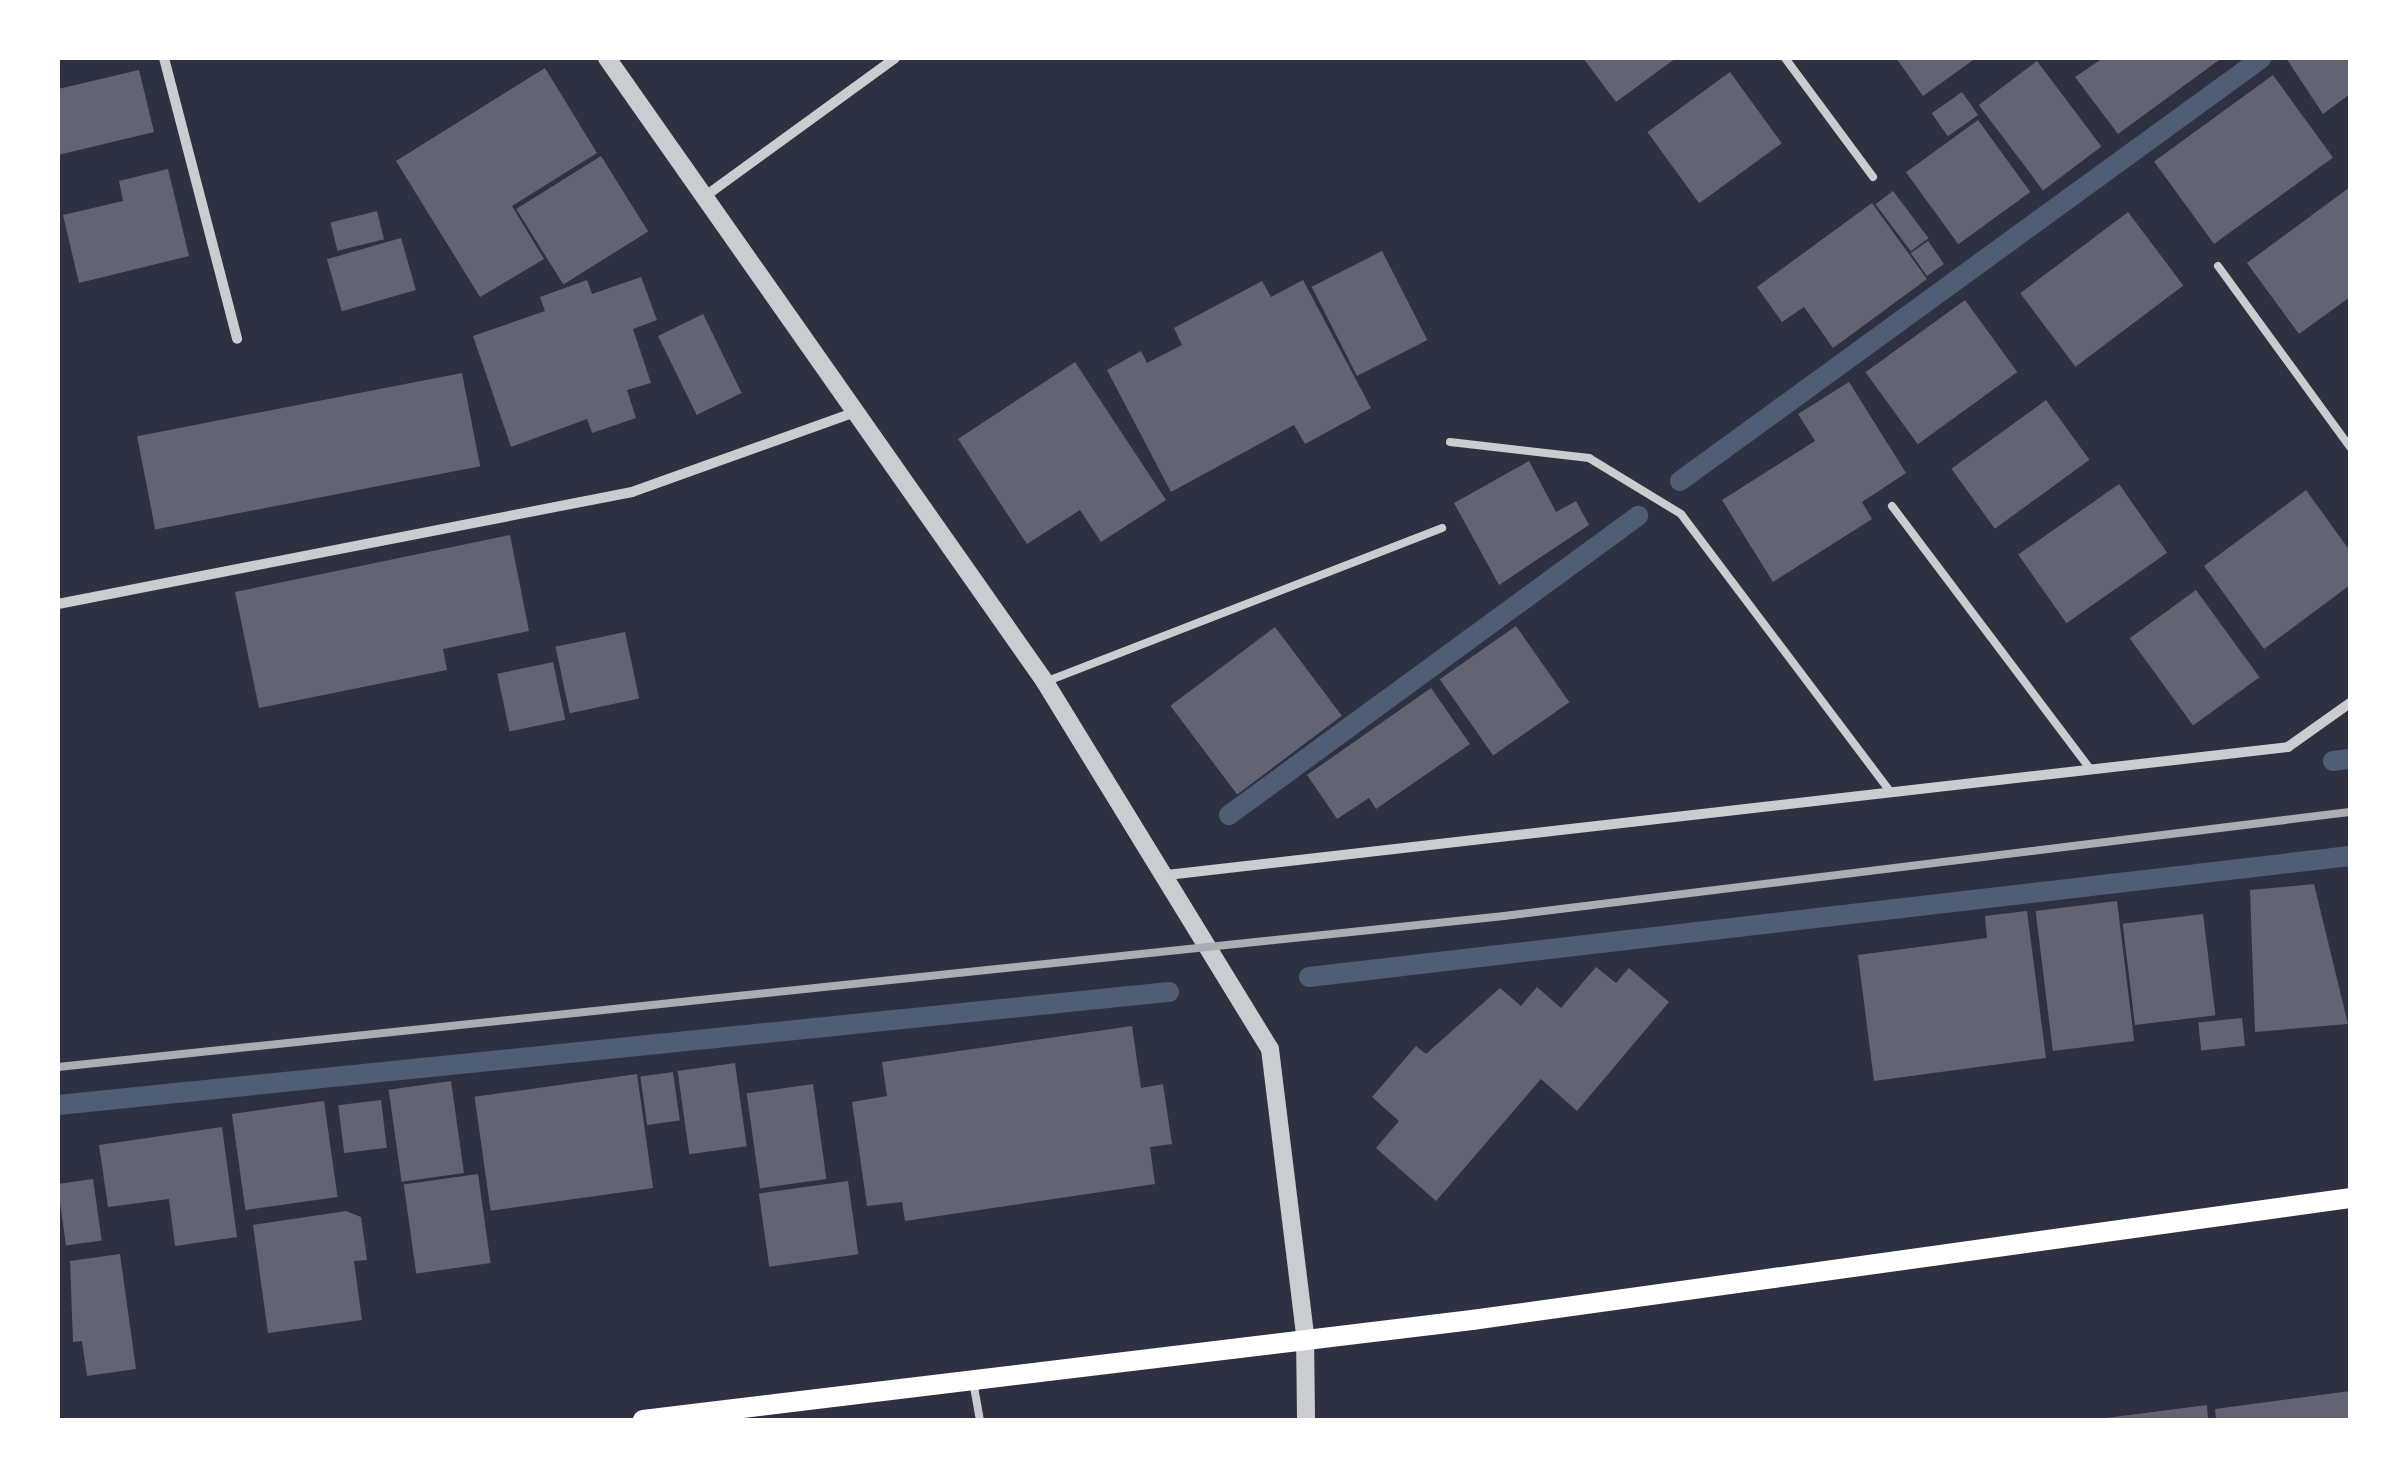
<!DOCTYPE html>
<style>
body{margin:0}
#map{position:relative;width:2408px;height:1478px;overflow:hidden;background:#2d3142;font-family:Signika,sans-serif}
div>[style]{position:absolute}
.stream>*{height:20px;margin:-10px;padding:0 10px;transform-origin:10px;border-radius:10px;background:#4f5d75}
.building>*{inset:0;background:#626471;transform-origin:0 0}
.service>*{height:8px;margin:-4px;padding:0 4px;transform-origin:4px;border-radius:4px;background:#caccd0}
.minor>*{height:10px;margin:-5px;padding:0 5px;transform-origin:5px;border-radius:5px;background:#caccd0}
.tertiary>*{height:18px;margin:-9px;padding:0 9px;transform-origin:9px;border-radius:9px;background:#caccd0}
.secondary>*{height:20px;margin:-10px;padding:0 10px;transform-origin:10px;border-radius:10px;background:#fff}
.rail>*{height:8px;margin:-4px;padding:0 4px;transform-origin:4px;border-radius:4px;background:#abadb3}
span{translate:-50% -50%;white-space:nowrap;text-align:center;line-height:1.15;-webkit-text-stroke:10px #fff;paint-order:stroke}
.frame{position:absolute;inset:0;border:60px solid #fff;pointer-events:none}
</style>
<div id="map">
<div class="stream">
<i style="left:1680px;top:481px;width:719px;rotate:-36.01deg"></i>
<i style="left:2333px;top:761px;width:17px;rotate:-7deg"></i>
<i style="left:1229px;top:815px;width:507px;rotate:-36.17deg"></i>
<i style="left:1309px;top:977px;width:1048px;rotate:-6.63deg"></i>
<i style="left:58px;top:1105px;width:1117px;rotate:-5.81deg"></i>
</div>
<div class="building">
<i style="clip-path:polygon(1583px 58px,1676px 58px,1616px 102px)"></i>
<i style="clip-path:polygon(1896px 58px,1976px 58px,1923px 96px)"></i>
<i style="clip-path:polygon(2103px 58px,2217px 58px,2219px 60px,2118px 134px,2075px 77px)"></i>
<i style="clip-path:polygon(2286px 58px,2350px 58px,2350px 94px,2323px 114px)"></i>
<i style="left:2037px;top:61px;width:107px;height:73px;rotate:53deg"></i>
<i style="clip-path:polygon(545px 68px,597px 153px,512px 206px,544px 259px,480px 297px,396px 161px)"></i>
<i style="clip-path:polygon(139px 70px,154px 132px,58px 155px,58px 89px)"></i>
<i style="left:1730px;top:72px;width:88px;height:102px;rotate:54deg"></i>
<i style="left:2273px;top:75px;width:102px;height:147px;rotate:54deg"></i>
<i style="left:1962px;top:92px;width:28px;height:37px;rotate:55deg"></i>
<i style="left:1978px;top:120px;width:89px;height:89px;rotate:54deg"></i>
<i style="left:601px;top:156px;width:89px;height:100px;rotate:58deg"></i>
<i style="clip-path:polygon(168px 169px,189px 256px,79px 283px,63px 215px,123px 201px,119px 181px)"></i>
<i style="clip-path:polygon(2350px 187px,2350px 297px,2299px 334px,2247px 263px)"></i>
<i style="left:1893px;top:191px;width:59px;height:22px;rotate:53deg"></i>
<i style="clip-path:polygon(1872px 203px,1927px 279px,1833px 348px,1804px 307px,1782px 322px,1757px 287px)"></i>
<i style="left:377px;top:211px;width:29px;height:48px;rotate:76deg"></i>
<i style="left:2128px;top:212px;width:92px;height:135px;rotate:53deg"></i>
<i style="left:401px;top:238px;width:54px;height:77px;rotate:74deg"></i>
<i style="left:1928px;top:241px;width:28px;height:21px;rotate:55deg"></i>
<i style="left:1382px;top:251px;width:100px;height:79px;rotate:63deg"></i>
<i style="clip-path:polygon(641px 277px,657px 320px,633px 329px,651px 383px,627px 390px,636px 418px,592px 433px,587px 419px,511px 447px,473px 336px,545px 311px,540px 297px,587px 280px,592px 294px)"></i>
<i style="clip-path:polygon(1303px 280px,1371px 408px,1305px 444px,1294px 425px,1171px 492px,1107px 370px,1141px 351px,1147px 363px,1182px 345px,1174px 328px,1262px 281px,1271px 297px)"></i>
<i style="left:1965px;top:300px;width:89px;height:123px;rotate:54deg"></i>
<i style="left:703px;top:314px;width:88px;height:50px;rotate:64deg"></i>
<i style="clip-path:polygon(1075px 362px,1166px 500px,1101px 542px,1080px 510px,1027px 544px,958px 439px)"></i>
<i style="left:462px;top:373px;width:95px;height:331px;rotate:79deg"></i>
<i style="clip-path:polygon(1849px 382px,1906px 473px,1862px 502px,1872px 519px,1773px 582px,1722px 500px,1815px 441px,1798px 414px)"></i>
<i style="left:2046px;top:400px;width:74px;height:117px;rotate:54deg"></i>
<i style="clip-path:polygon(1529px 461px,1556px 512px,1576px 501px,1589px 525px,1499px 585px,1454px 503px)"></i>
<i style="left:2119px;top:484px;width:84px;height:123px;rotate:55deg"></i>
<i style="clip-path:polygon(2306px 490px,2350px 551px,2350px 585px,2264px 649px,2204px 566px)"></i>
<i style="clip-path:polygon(510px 535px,529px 631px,443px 649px,447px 670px,259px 708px,235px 592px)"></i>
<i style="left:2196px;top:590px;width:108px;height:82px;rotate:54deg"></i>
<i style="left:1516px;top:626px;width:93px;height:93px;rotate:55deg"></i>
<i style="left:1275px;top:627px;width:111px;height:131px;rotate:53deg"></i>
<i style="left:625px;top:632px;width:68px;height:71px;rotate:78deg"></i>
<i style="left:553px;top:662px;width:59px;height:57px;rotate:78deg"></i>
<i style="clip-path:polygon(1431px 688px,1470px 744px,1376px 809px,1369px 798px,1337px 819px,1307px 775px)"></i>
<i style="clip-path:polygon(2314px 884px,2348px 1024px,2255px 1032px,2250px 890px)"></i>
<i style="left:2117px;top:901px;width:141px;height:82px;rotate:83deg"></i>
<i style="clip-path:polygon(2027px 911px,2046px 1058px,1874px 1081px,1858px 955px,1987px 938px,1985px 916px)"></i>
<i style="left:2203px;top:914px;width:102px;height:81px;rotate:83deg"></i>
<i style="clip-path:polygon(1596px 967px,1616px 983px,1629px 968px,1669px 1002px,1577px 1111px,1541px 1079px,1436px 1201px,1376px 1148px,1399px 1121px,1372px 1097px,1416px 1046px,1426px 1054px,1500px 988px,1521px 1006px,1537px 987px,1561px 1008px)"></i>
<i style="left:2242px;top:1018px;width:28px;height:44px;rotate:84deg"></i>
<i style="clip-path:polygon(1132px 1026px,1141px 1088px,1163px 1084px,1172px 1144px,1150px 1147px,1155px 1184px,905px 1221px,902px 1202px,867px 1206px,852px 1102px,887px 1096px,882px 1062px)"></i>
<i style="left:735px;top:1063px;width:84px;height:58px;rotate:82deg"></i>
<i style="left:673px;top:1072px;width:49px;height:33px;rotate:82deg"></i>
<i style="left:637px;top:1074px;width:115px;height:164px;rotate:82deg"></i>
<i style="left:451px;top:1081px;width:93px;height:63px;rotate:82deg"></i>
<i style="left:813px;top:1084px;width:96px;height:67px;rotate:82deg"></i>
<i style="left:381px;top:1100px;width:48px;height:43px;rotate:83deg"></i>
<i style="left:324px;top:1101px;width:97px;height:93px;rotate:82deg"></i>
<i style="clip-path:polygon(222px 1127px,237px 1237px,175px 1246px,169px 1199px,108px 1207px,99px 1145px)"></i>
<i style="left:478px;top:1174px;width:90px;height:75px;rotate:82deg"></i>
<i style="left:93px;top:1179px;width:62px;height:36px;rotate:82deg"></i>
<i style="left:848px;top:1181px;width:74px;height:90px;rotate:82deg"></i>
<i style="clip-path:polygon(346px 1211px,361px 1217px,367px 1260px,354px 1261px,362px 1320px,268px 1333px,253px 1225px)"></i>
<i style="clip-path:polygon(120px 1254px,136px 1369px,87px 1376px,82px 1341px,73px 1342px,70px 1261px)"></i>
<i style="clip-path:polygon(2350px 1391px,2350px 1420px,2216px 1420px,2215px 1409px)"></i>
<i style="clip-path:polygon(2207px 1405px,2208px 1420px,2106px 1420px,2106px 1418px)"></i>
</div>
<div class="service">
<i style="left:1785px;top:58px;width:148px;rotate:53.5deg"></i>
<i style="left:2218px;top:266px;width:224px;rotate:53.9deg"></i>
<i style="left:1450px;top:442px;width:140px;rotate:6.6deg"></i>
<i style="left:1589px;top:458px;width:108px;rotate:31.3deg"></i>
<i style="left:1681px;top:514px;width:347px;rotate:53deg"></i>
<i style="left:1892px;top:506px;width:329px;rotate:53deg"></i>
<i style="left:1045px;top:682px;width:426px;rotate:-21.2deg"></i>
<i style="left:973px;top:1381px;width:40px;rotate:80deg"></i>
</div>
<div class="minor">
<i style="left:164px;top:58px;width:290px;rotate:75.4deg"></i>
<i style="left:704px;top:197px;width:236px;rotate:-36deg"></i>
<i style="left:58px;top:604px;width:585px;rotate:-11.04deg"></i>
<i style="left:632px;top:492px;width:237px;rotate:-19.7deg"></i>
<i style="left:1167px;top:875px;width:1128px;rotate:-6.51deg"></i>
<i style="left:2288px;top:747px;width:76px;rotate:-35.4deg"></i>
</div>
<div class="tertiary">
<i style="left:607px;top:58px;width:762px;rotate:54.93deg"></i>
<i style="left:1045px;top:682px;width:430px;rotate:58.5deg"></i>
<i style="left:1270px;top:1049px;width:287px;rotate:83deg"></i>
<i style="left:1305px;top:1334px;width:86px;rotate:89.3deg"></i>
</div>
<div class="secondary">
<i style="left:643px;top:1420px;width:835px;rotate:-6.88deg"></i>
<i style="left:1472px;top:1320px;width:886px;rotate:-7.91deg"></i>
</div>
<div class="rail">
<i style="left:58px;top:1067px;width:1454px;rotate:-5.96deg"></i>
<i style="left:1504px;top:916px;width:852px;rotate:-7.01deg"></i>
</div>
<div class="frame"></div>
</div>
